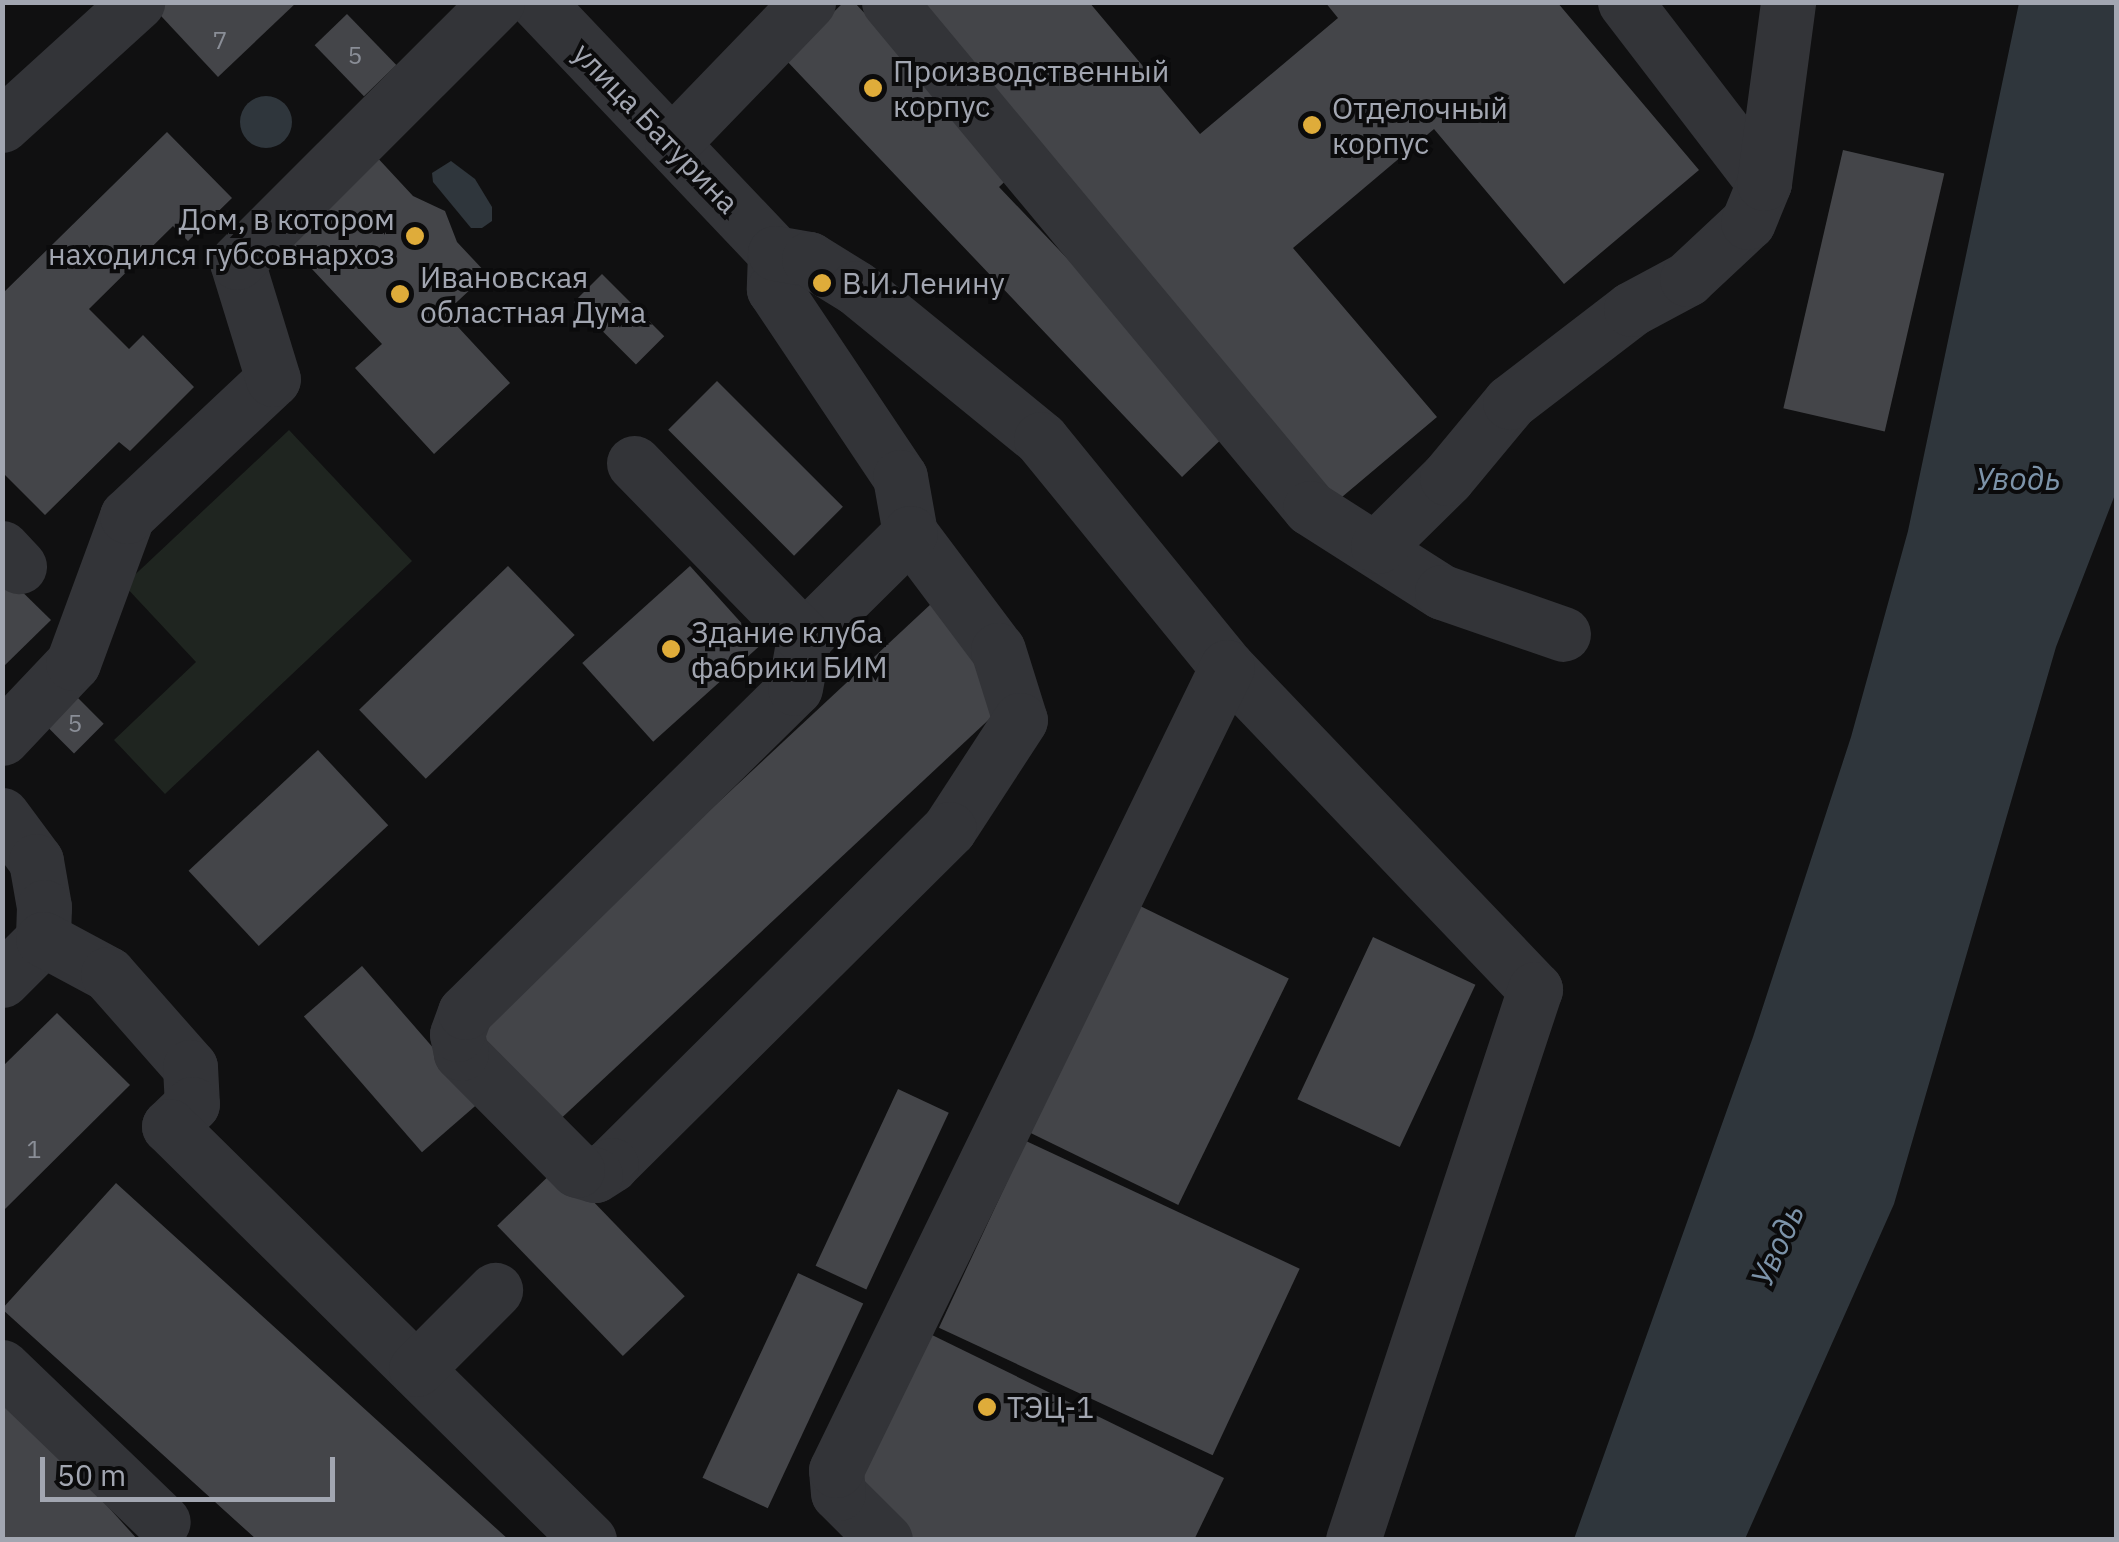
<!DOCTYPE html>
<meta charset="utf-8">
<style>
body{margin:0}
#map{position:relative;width:2119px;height:1542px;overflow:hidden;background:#101011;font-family:"IBM Plex Sans",sans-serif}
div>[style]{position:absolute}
.green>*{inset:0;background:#1f2520}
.water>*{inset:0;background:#2f363c}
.round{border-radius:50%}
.building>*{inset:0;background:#444549;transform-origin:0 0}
.minor>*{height:55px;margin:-27.5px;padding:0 27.5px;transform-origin:27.5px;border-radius:27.5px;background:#333438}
.dots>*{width:28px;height:28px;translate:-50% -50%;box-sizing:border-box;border:5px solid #0b0b0c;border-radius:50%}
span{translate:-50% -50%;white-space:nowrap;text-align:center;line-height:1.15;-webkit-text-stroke:8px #0b0b0c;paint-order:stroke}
.number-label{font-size:25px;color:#8a8e97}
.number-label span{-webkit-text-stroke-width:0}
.poi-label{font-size:30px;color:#a2a6b1}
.left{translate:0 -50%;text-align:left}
.right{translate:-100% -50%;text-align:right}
.street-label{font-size:30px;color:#a2a6b1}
.water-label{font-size:32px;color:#7c93a9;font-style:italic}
.frame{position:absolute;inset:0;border:5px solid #a2a6b1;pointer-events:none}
.scale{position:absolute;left:40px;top:1457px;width:295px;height:45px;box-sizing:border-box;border:5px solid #a2a6b1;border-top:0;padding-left:12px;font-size:30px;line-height:35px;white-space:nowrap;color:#a2a6b1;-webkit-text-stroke:8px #0b0b0c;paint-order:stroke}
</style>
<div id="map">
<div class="green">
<i style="clip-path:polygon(289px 430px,412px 561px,165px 794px,114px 740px,196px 662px,124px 585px)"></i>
</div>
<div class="water">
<i style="clip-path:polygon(2019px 3px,2116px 3px,2116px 492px,2056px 647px,1894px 1204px,1745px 1539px,1574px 1539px,1753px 1037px,1851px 737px,1908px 531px)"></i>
<i class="round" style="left:240px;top:96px;width:52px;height:52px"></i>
<i style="clip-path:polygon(451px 161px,475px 179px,492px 207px,492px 221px,482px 228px,471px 228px,433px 182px,432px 173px)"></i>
</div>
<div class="building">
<i style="clip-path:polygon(148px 2px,297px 2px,218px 77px)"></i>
<i style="clip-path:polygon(844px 2px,854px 2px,1015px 172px,999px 187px,1231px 430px,1182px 477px,785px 59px)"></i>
<i style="clip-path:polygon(914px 2px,1089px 2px,1200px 134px,1338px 18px,1325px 2px,1557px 2px,1699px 170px,1564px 284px,1434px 129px,1293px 248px,1437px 417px,1336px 502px)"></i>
<i style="left:347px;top:14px;width:71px;height:45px;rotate:46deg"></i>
<i style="clip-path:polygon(167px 132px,232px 198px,188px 241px,173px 226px,89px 309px,129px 349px,143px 335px,194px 387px,130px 451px,119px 442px,45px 515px,2px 472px,2px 294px)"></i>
<i style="left:1843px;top:150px;width:104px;height:265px;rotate:13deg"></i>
<i style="clip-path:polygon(374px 154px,413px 196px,445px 211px,457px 242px,487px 274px,445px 313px,510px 383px,434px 454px,355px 368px,382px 344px,284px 239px)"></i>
<i style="left:602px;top:274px;width:88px;height:40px;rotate:45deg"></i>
<i style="left:717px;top:381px;width:178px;height:69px;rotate:45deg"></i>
<i style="left:508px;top:566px;width:96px;height:207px;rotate:46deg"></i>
<i style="left:690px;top:566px;width:106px;height:145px;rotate:48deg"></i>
<i style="clip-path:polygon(2px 572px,51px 620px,2px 668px)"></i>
<i style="left:932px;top:603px;width:124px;height:627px;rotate:47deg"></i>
<i style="left:74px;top:694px;width:42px;height:42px;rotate:45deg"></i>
<i style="left:318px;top:750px;width:103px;height:177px;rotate:47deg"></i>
<i style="left:1136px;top:904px;width:170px;height:252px;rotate:26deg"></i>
<i style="left:1373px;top:937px;width:113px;height:179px;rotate:25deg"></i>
<i style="left:362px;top:966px;width:180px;height:77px;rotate:49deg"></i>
<i style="clip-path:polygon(57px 1013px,130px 1085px,2px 1212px,2px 1067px)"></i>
<i style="left:898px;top:1089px;width:56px;height:195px;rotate:25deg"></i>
<i style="left:1026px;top:1141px;width:302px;height:206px;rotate:25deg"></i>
<i style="left:559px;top:1166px;width:181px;height:86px;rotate:46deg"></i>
<i style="clip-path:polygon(116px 1183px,260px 1314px,509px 1540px,257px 1540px,2px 1309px)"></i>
<i style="left:798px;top:1273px;width:72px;height:226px;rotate:25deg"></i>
<i style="clip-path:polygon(932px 1335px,1224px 1478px,1194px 1540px,908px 1540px,847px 1509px)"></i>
<i style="clip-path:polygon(2px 1389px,138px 1540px,2px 1540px)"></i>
</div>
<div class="minor">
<i style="left:537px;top:2px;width:346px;rotate:46.5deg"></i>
<i style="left:889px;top:2px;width:658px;rotate:50.24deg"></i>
<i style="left:1310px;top:508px;width:156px;rotate:32.5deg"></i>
<i style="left:1442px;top:592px;width:128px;rotate:19.1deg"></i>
<i style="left:1625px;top:2px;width:228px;rotate:52.5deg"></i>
<i style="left:2px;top:125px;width:183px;rotate:-42.3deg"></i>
<i style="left:672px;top:143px;width:196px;rotate:-46deg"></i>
<i style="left:775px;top:253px;width:36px;rotate:92deg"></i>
<i style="left:774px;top:289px;width:226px;rotate:56.2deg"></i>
<i style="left:900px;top:477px;width:57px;rotate:79.9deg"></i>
<i style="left:910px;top:533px;width:146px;rotate:53.1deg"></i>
<i style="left:998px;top:650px;width:73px;rotate:72.6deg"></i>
<i style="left:1020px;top:720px;width:130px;rotate:123.1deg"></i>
<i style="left:949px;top:829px;width:477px;rotate:135.2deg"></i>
<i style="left:611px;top:1165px;width:19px;rotate:148deg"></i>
<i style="left:595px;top:1175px;width:19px;rotate:-164deg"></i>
<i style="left:577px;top:1170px;width:165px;rotate:-134.8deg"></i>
<i style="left:461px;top:1053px;width:19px;rotate:-102deg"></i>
<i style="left:457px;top:1034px;width:23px;rotate:-70deg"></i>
<i style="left:465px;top:1012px;width:462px;rotate:-44.5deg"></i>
<i style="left:795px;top:688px;width:51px;rotate:-79.8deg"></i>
<i style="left:804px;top:638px;width:149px;rotate:-44.7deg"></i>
<i style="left:775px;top:253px;width:35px;rotate:10deg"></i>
<i style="left:809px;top:259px;width:55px;rotate:31.7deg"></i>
<i style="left:856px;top:288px;width:239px;rotate:39.2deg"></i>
<i style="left:1041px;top:439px;width:294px;rotate:50.8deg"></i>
<i style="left:1227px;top:667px;width:446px;rotate:46.3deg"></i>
<i style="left:1535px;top:989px;width:580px;rotate:108.28deg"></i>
<i style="left:634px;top:463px;width:244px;rotate:45.8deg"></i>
<i style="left:1378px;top:546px;width:97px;rotate:-44.6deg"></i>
<i style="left:1447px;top:478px;width:99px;rotate:-50.3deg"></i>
<i style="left:1510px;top:402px;width:153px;rotate:-37.5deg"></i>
<i style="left:1631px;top:309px;width:64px;rotate:-28.2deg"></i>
<i style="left:1687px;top:279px;width:83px;rotate:-43.1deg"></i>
<i style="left:1748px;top:222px;width:42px;rotate:-67.7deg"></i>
<i style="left:1764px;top:183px;width:183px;rotate:-82.4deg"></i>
<i style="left:2px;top:548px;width:25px;rotate:47deg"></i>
<i style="left:2px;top:738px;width:103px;rotate:-46.6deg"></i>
<i style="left:73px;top:663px;width:157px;rotate:-69.8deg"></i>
<i style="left:127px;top:516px;width:200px;rotate:-43.2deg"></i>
<i style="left:273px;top:379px;width:122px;rotate:-107.1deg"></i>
<i style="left:237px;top:262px;width:368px;rotate:-45deg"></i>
<i style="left:2px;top:815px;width:57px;rotate:53.5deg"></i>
<i style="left:36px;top:861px;width:47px;rotate:80.1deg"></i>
<i style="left:44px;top:907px;width:32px;rotate:92deg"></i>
<i style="left:43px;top:939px;width:58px;rotate:135deg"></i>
<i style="left:43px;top:939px;width:74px;rotate:28.3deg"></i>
<i style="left:108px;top:974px;width:124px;rotate:48.6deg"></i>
<i style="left:190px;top:1067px;width:37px;rotate:87deg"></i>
<i style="left:192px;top:1104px;width:32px;rotate:136deg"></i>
<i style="left:169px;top:1126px;width:590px;rotate:44.59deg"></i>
<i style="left:2px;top:1367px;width:223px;rotate:43.9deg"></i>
<i style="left:416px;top:1369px;width:112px;rotate:-45deg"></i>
<i style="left:885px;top:1540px;width:66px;rotate:-135deg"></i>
<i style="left:838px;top:1493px;width:23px;rotate:-95deg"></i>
<i style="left:836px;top:1470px;width:893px;rotate:-64.04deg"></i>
</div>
<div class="dots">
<i style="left:873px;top:88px;background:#dfac3a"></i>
<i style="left:1312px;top:125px;background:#dfac3a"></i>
<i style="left:415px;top:236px;background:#dfac3a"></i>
<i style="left:822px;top:283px;background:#dfac3a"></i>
<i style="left:400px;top:294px;background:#dfac3a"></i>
<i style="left:671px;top:649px;background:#dfac3a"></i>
<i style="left:987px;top:1407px;background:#dfac3a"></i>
</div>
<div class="number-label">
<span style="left:220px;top:40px">7</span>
<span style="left:355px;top:55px">5</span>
<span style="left:75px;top:723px">5</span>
<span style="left:34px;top:1149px">1</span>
</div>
<div class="poi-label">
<span class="left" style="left:893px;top:88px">Производственный<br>корпус</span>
<span class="left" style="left:1332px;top:125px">Отделочный<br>корпус</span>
<span class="right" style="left:395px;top:236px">Дом, в котором<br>находился губсовнархоз</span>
<span class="left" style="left:420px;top:294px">Ивановская<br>областная Дума</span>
<span class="left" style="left:842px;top:283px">В.И.Ленину</span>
<span class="left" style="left:691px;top:649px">Здание клуба<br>фабрики БИМ</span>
<span class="left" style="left:1007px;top:1407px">ТЭЦ-1</span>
</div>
<div class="street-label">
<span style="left:656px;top:128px;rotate:46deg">улица Батурина</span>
</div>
<div class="water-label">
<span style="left:2018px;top:478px">Уводь</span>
<span style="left:1777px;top:1245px;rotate:-66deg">Уводь</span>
</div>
<div class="frame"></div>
<div class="scale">50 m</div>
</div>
